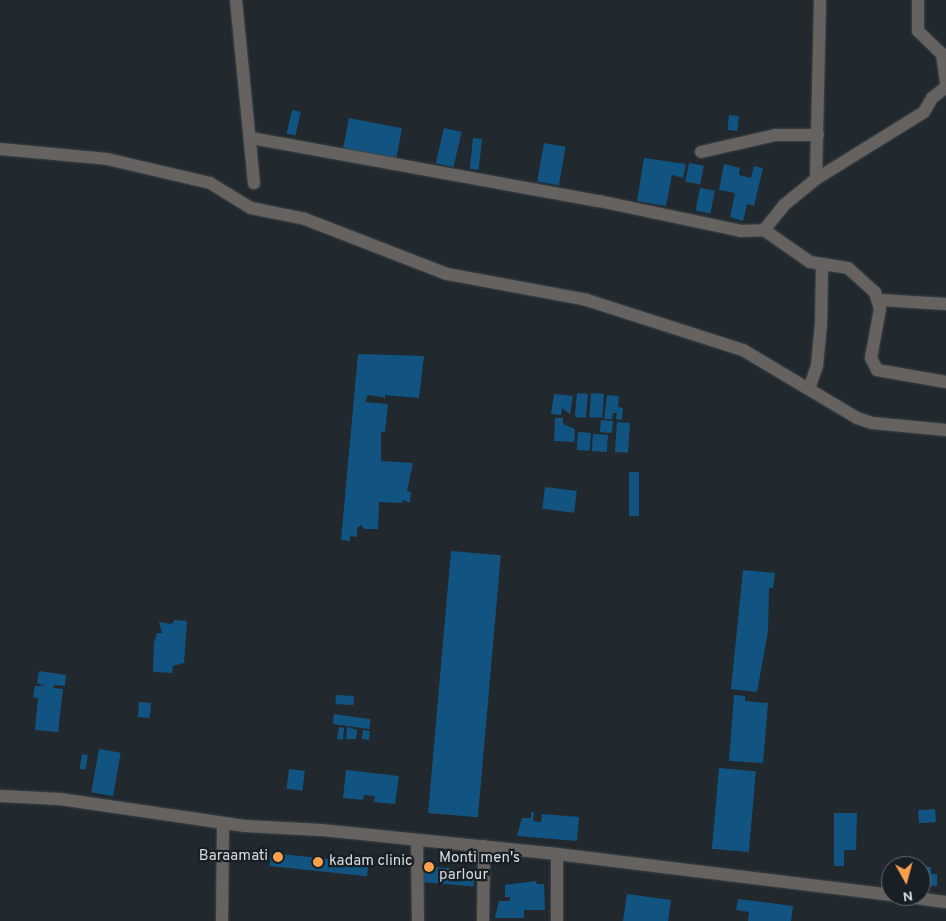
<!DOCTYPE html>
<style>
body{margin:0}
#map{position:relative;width:946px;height:921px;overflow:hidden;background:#21292f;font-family:Overpass,sans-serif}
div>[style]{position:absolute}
.building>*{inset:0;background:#125481;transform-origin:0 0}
.roads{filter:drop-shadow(0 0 1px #3e464b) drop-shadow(0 0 1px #3e464b)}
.minor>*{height:12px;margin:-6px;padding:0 6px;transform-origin:6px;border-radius:6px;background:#66625f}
.dots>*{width:14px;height:14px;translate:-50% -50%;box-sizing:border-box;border:2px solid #181f25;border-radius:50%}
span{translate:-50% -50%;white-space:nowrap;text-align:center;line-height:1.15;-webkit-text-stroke:4.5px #181f25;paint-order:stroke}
.poi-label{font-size:15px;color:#d7dce0}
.right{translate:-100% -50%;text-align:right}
.left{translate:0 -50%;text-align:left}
.north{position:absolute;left:881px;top:856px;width:50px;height:50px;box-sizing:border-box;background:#181f25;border:1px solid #646b70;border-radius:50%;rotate:173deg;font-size:14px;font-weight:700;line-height:20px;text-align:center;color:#d7dce0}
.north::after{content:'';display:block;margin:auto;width:18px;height:22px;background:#f8a14a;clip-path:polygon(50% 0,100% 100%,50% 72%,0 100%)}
</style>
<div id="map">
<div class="building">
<i style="left:292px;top:110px;width:9px;height:24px;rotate:13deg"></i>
<i style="left:729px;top:115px;width:10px;height:15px;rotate:6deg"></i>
<i style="left:349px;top:118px;width:54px;height:32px;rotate:11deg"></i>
<i style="left:444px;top:128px;width:18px;height:36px;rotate:13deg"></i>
<i style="left:473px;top:138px;width:9px;height:31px;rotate:6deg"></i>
<i style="left:544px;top:143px;width:22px;height:39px;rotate:10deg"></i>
<i style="clip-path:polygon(644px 158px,686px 164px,683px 178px,672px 175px,666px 206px,637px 201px)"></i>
<i style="left:689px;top:163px;width:15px;height:19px;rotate:11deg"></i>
<i style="clip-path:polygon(724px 164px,740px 168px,739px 175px,751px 178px,754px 166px,763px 168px,754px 206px,747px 204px,743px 221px,730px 217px,735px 193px,719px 190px)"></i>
<i style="left:700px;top:188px;width:15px;height:23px;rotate:11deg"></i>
<i style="clip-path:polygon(358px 354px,424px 356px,419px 398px,385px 395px,385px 400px,383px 397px,368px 395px,365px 402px,388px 404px,385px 432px,381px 432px,381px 461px,413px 463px,407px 491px,411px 492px,410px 503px,403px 500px,402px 503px,379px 502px,378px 529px,364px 529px,361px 525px,357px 528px,357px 537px,350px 536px,350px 541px,341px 540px)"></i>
<i style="left:577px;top:393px;width:11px;height:24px;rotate:5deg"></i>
<i style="left:591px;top:393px;width:13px;height:24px;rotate:4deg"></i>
<i style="clip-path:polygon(554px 394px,573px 396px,570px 414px,562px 408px,561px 415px,551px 414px)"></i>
<i style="clip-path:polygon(607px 395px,619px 396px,618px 407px,623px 408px,622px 420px,616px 419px,617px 413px,613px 413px,612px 419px,604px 419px)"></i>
<i style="clip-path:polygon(555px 418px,563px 418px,563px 424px,575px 429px,574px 442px,554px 441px)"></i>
<i style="left:601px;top:420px;width:12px;height:12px;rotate:5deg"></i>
<i style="left:617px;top:422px;width:13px;height:30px;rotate:4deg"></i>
<i style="left:578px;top:432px;width:13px;height:18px;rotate:4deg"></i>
<i style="left:593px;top:434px;width:15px;height:17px;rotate:4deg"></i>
<i style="left:629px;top:472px;width:10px;height:44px"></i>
<i style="left:545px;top:487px;width:32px;height:22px;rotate:7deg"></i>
<i style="left:451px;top:551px;width:50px;height:263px;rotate:5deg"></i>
<i style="clip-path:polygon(743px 570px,775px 573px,773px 588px,769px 588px,768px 631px,757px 692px,731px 689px)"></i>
<i style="clip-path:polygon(175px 620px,187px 621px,184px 663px,173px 666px,172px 673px,153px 672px,154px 643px,157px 633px,162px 633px,159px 622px,171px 624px)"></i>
<i style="clip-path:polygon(39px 671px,66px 675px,65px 686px,54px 685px,53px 688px,63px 689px,58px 732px,35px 730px,38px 698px,33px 697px,35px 686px,45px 686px,37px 683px)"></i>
<i style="left:336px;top:695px;width:18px;height:9px;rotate:3deg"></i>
<i style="clip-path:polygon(734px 695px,745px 696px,745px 701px,768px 703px,763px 763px,729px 761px)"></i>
<i style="left:139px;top:702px;width:12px;height:15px;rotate:5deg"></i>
<i style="left:334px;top:714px;width:37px;height:10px;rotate:8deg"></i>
<i style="clip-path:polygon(339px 727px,344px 728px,343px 740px,337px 739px)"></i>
<i style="clip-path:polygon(347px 727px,357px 730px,356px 739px,346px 739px)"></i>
<i style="left:363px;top:730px;width:7px;height:9px;rotate:8deg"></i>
<i style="left:99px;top:749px;width:22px;height:44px;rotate:10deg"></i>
<i style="left:82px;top:754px;width:6px;height:15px;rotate:9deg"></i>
<i style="left:719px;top:768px;width:37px;height:81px;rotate:5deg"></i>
<i style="left:289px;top:769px;width:16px;height:20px;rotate:7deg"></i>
<i style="clip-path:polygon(346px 770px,399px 776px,395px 804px,374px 802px,375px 796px,364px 795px,363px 800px,343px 798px)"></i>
<i style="left:935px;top:809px;width:13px;height:17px;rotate:86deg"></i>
<i style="clip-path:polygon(531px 812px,534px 812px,533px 821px,541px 822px,542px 814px,579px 817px,577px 841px,517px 836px,522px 818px,531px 818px)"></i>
<i style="clip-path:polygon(834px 813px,857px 813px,856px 850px,844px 850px,844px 866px,834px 866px)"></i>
<i style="left:271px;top:853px;width:98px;height:13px;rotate:6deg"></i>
<i style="left:423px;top:866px;width:52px;height:16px;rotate:5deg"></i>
<i style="clip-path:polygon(921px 867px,931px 867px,931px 874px,937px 874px,937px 886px,921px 885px)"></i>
<i style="clip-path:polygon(536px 881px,537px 884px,544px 884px,545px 910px,524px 910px,524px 918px,495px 918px,499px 901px,510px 901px,510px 897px,505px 897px,505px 885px)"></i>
<i style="clip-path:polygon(627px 894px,671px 900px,668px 921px,623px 921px)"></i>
<i style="clip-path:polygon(738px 899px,793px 906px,791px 921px,748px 921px,749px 912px,736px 910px)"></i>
</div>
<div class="roads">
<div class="minor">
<i style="left:236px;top:0;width:184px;rotate:84.4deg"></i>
<i style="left:918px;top:0;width:31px;rotate:90deg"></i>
<i style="left:918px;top:31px;width:33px;rotate:44deg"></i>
<i style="left:942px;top:54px;width:29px;rotate:82deg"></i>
<i style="left:251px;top:138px;width:354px;rotate:10.3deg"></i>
<i style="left:599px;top:201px;width:145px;rotate:11.9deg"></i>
<i style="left:741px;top:231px;width:23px;rotate:-2deg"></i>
<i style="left:764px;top:230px;width:56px;rotate:34.8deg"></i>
<i style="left:810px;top:262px;width:38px;rotate:9deg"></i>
<i style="left:848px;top:268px;width:36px;rotate:42deg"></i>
<i style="left:875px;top:292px;width:18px;rotate:74deg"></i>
<i style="left:880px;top:309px;width:50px;rotate:100.4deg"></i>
<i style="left:871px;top:358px;width:13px;rotate:63deg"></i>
<i style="left:877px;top:370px;width:70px;rotate:9.9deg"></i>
<i style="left:0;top:149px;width:107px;rotate:5.3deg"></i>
<i style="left:107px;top:159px;width:106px;rotate:13.1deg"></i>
<i style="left:210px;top:183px;width:48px;rotate:31.4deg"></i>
<i style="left:251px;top:208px;width:55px;rotate:11.5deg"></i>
<i style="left:305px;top:219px;width:152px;rotate:21.2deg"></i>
<i style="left:447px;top:274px;width:142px;rotate:10.5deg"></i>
<i style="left:587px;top:300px;width:164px;rotate:17.8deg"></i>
<i style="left:743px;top:350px;width:133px;rotate:30.8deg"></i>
<i style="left:857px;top:418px;width:16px;rotate:18deg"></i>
<i style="left:872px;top:423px;width:74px;rotate:5.4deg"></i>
<i style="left:701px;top:152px;width:76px;rotate:-12.9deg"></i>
<i style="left:775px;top:135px;width:43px"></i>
<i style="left:816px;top:179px;width:179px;rotate:-88.7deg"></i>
<i style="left:764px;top:230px;width:32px;rotate:-51deg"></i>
<i style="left:784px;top:205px;width:41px;rotate:-39.1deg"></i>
<i style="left:816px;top:179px;width:127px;rotate:-31.8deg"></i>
<i style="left:924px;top:112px;width:16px;rotate:-60deg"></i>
<i style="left:932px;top:98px;width:18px;rotate:-38deg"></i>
<i style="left:880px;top:300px;width:66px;rotate:3.5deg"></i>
<i style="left:809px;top:389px;width:24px;rotate:-71deg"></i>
<i style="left:817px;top:366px;width:42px;rotate:-84.6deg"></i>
<i style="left:821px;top:324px;width:60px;rotate:-89deg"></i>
<i style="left:0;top:796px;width:60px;rotate:2.9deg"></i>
<i style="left:60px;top:799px;width:187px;rotate:8.3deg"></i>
<i style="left:245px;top:826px;width:76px;rotate:3deg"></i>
<i style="left:321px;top:830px;width:237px;rotate:5.8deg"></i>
<i style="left:557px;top:854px;width:337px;rotate:7deg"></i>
<i style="left:417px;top:840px;width:81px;rotate:89.3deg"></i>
<i style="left:557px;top:854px;width:67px;rotate:90deg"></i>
<i style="left:901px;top:896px;width:45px;rotate:7.6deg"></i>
<i style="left:222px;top:921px;width:98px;rotate:-89.4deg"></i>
<i style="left:483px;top:921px;width:75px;rotate:-89.2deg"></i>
</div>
</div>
<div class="dots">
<i style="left:278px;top:857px;background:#f8a14a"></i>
<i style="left:318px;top:862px;background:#f8a14a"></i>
<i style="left:429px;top:867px;background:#f8a14a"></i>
</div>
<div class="poi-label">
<span class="right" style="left:268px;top:857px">Baraamati</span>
<span class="left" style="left:439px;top:867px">Monti men's<br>parlour</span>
<span class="left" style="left:329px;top:862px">kadam clinic</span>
</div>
<div class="north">N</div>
</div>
